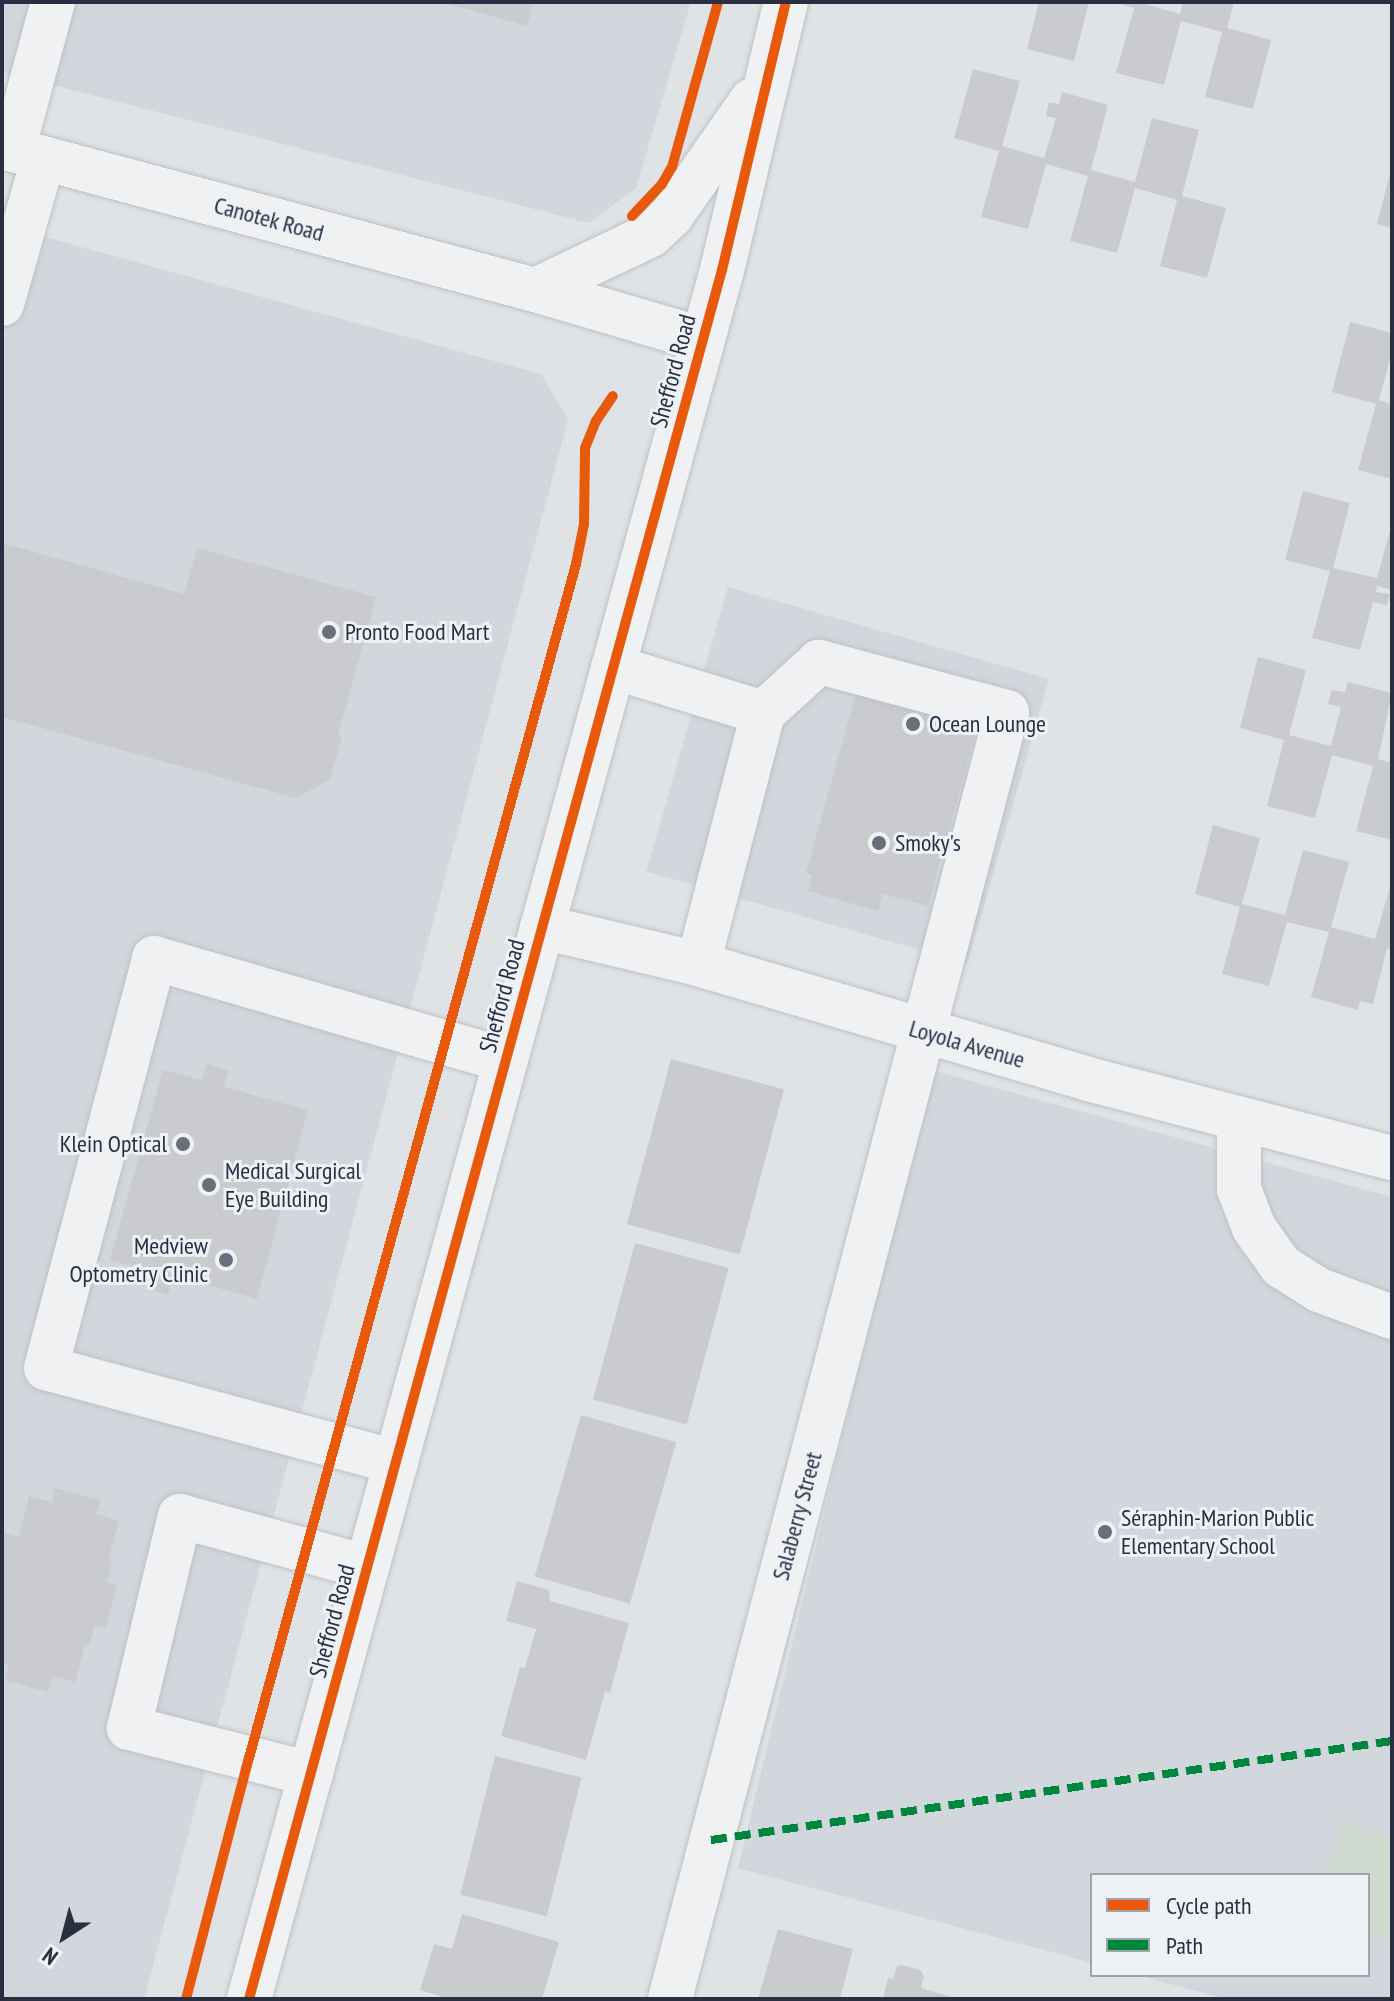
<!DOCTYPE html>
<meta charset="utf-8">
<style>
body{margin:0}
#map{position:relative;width:1394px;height:2001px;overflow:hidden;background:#e0e3e6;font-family:"PT Sans Narrow",sans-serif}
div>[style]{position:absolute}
.built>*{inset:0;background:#d2d6dd;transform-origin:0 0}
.green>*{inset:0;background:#d0dad1}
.building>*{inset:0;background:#c9cbce;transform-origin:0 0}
.roads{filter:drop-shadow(0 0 2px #bec1c4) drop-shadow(0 0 2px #bec1c4)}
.minor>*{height:44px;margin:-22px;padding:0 22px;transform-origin:22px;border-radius:22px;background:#f0f1f3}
.quiet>*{height:8px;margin-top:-4px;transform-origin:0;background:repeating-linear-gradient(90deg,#00873e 0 16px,transparent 0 24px)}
.cycleway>*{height:10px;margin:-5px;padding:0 5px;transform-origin:5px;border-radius:5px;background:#e8590c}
.dots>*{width:22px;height:22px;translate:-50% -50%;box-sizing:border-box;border:4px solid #eef1f6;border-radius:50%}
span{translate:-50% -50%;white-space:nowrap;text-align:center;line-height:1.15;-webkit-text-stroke:6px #eef1f6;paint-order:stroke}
.street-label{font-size:24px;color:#272f40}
.poi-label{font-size:24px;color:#272f40}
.left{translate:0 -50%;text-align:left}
.right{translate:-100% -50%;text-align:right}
.frame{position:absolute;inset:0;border:4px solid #272f40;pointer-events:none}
.legend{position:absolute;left:1090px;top:1873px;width:280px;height:104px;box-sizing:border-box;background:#eef1f6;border:2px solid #9ea3ad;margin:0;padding:10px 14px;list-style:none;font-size:24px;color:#272f40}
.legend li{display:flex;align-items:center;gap:16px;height:40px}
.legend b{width:40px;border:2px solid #9ea3ad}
.north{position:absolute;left:24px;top:1897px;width:80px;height:80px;-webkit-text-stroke:6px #eef1f6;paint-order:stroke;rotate:216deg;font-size:22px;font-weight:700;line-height:32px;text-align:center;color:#272f40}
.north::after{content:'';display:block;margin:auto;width:28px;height:36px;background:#272f40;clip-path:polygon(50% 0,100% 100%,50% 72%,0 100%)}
</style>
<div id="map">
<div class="built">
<i style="clip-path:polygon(2px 2px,691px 2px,636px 188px,589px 223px,2px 72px)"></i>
<i style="clip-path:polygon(2px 225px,541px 374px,568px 420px,144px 1999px,2px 1999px)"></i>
<i style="left:728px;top:587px;width:334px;height:296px;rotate:16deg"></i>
<i style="clip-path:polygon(931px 1070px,1392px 1197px,1392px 1999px,1226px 1999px,1137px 1975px,1368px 1975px,1368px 1875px,1092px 1875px,1092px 1963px,738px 1868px)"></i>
</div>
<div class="green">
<i style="clip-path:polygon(1342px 1821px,1392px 1838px,1392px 1942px,1368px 1934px,1368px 1875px,1323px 1875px)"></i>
</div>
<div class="building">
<i style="clip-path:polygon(441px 2px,533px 2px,527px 26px)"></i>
<i style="clip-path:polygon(1039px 2px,1089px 2px,1074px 61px,1027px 49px)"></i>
<i style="clip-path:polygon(1114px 2px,1139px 2px,1180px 14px,1183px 2px,1234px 2px,1227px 28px,1271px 40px,1253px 109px,1205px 97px,1222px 32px,1181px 21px,1164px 85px,1116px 73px,1134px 8px)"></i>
<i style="clip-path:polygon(973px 69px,1020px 81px,1002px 146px,1044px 158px,1056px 118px,1046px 116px,1049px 102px,1059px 104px,1062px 92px,1108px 105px,1091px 170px,1135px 182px,1152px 118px,1199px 130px,1182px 196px,1226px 208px,1207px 278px,1160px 266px,1177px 200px,1135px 188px,1117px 253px,1070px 241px,1088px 176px,1046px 164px,1028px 229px,981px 217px,999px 151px,954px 138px)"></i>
<i style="clip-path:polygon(1391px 169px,1392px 169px,1392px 228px,1377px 224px)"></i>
<i style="clip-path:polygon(1350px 322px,1392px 333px,1392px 352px,1379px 400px,1392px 404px,1392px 479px,1358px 470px,1376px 404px,1332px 392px)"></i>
<i style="clip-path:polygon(1303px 491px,1350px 503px,1333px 568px,1377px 578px,1392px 523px,1392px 590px,1377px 586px,1376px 592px,1390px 594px,1387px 605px,1373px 602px,1360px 650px,1312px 638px,1330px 571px,1285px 560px)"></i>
<i style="clip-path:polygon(2px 543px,184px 594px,197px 548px,376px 597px,338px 735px,342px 736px,330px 780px,296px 798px,2px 717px)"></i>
<i style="clip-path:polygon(1258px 657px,1306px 670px,1289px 735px,1331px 746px,1341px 707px,1328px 704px,1332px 690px,1345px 692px,1348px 682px,1392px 693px,1378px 759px,1392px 763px,1392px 840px,1356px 831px,1373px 766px,1332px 755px,1315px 818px,1267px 806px,1284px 740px,1240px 728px)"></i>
<i style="clip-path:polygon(859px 682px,980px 716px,928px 906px,883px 894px,878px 911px,808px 891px,812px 875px,806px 873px)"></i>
<i style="clip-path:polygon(1213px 825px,1260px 838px,1242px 904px,1285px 915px,1303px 850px,1349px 862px,1331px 927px,1375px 939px,1392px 880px,1392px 950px,1387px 948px,1373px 1004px,1360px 1001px,1358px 1010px,1311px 997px,1329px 932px,1287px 922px,1269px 986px,1222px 974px,1240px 907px,1195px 894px)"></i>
<i style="left:671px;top:1059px;width:117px;height:171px;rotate:15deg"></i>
<i style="clip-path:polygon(207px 1064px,229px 1071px,224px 1087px,308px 1110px,257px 1299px,173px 1275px,168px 1295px,146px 1288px,150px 1271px,110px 1260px,163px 1070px,202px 1080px)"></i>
<i style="left:635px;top:1243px;width:97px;height:162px;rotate:15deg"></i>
<i style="left:581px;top:1415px;width:99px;height:168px;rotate:16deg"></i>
<i style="clip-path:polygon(55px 1488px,100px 1500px,96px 1514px,119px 1521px,108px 1561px,112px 1561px,107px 1582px,117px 1585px,106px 1628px,95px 1625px,89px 1646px,85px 1645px,75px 1682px,52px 1676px,48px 1692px,5px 1680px,9px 1665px,2px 1663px,2px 1543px,4px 1533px,19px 1537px,29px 1496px,52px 1502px)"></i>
<i style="clip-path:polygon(517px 1581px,549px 1590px,550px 1601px,629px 1623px,610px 1693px,605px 1692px,586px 1760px,501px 1736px,520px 1667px,525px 1668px,536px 1629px,506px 1621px)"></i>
<i style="left:495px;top:1756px;width:89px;height:143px;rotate:14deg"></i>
<i style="clip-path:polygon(462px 1914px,559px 1942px,542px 1999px,439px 1999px,440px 1996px,420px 1990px,434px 1944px,452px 1949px)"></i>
<i style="clip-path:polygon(778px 1929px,853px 1949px,840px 1999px,758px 1999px)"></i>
<i style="clip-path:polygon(902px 1965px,920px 1970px,924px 1976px,921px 1988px,958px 1999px,883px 1999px,888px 1978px,893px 1979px,897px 1967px)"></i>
</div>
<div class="roads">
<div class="minor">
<i style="left:2px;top:147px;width:552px;rotate:15.02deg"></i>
<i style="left:535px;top:290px;width:174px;rotate:16.4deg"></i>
<i style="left:13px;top:150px;width:153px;rotate:-74.9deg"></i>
<i style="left:535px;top:290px;width:128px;rotate:-25.4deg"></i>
<i style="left:651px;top:235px;width:28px;rotate:-44deg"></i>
<i style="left:671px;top:216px;width:141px;rotate:-55.1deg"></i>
<i style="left:2px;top:304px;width:151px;rotate:-74.2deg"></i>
<i style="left:613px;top:667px;width:157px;rotate:17deg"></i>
<i style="left:763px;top:713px;width:259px;rotate:104.5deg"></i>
<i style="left:542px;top:927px;width:160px;rotate:13.3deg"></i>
<i style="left:698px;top:964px;width:407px;rotate:16.4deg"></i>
<i style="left:1088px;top:1079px;width:314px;rotate:14.6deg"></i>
<i style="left:1239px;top:1119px;width:70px;rotate:90deg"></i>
<i style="left:1239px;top:1189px;width:42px;rotate:69deg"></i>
<i style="left:1254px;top:1228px;width:47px;rotate:54.6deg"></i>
<i style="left:1281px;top:1266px;width:45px;rotate:32.3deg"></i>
<i style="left:1319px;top:1290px;width:78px;rotate:20.3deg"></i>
<i style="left:396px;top:1462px;width:362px;rotate:-165deg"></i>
<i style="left:46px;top:1368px;width:424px;rotate:-75.2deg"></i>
<i style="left:154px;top:958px;width:366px;rotate:16.2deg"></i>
<i style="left:311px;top:1774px;width:188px;rotate:-165.8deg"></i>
<i style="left:129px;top:1728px;width:218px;rotate:-76.5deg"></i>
<i style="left:180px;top:1516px;width:194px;rotate:15.3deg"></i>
<i style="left:249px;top:1999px;width:1793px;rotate:-74.7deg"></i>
<i style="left:722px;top:270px;width:276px;rotate:-76.6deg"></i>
<i style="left:670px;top:1999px;width:1330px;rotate:-75.33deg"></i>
<i style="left:1007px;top:712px;width:195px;rotate:-165.1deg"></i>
<i style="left:819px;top:662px;width:76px;rotate:137.7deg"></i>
</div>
</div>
<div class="quiet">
<i style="left:711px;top:1840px;width:688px;rotate:-8.27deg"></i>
</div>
<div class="cycleway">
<i style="left:632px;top:216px;width:44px;rotate:-46.8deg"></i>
<i style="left:662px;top:184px;width:20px;rotate:-60deg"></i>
<i style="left:672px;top:167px;width:171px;rotate:-74.4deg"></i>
<i style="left:186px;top:1999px;width:249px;rotate:-75.4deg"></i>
<i style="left:249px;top:1758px;width:1238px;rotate:-74.68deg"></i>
<i style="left:576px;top:564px;width:41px;rotate:-78.7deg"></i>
<i style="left:584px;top:524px;width:76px;rotate:-89.2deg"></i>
<i style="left:585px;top:448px;width:29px;rotate:-68deg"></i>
<i style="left:596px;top:421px;width:30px;rotate:-56deg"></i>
<i style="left:249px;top:1999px;width:1793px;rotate:-74.7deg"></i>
<i style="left:722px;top:270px;width:276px;rotate:-76.6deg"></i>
</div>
<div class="dots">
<i style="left:329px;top:632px;background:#686e7a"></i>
<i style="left:913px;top:724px;background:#686e7a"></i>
<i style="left:879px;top:843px;background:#686e7a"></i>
<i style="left:183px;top:1144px;background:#686e7a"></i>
<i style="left:209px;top:1185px;background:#686e7a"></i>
<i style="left:226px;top:1260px;background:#686e7a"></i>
<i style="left:1105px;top:1532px;background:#686e7a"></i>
</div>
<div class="street-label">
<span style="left:269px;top:219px;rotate:15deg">Canotek Road</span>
<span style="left:673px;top:371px;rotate:-75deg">Shefford Road</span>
<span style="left:502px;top:996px;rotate:-75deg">Shefford Road</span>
<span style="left:967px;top:1044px;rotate:16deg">Loyola Avenue</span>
<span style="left:797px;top:1516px;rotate:-75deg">Salaberry Street</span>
<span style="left:332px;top:1621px;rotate:-75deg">Shefford Road</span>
</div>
<div class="poi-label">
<span class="left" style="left:345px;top:632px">Pronto Food Mart</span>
<span class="left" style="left:929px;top:724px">Ocean Lounge</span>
<span class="left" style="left:895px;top:843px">Smoky's</span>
<span class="right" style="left:167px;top:1144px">Klein Optical</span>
<span class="left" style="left:225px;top:1185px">Medical Surgical<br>Eye Building</span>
<span class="right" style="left:208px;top:1260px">Medview<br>Optometry Clinic</span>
<span class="left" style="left:1121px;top:1532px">Séraphin-Marion Public<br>Elementary School</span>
</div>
<div class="frame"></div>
<ul class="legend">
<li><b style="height:10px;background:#e8590c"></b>Cycle path</li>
<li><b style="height:10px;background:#00873e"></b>Path</li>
</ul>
<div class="north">N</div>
</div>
